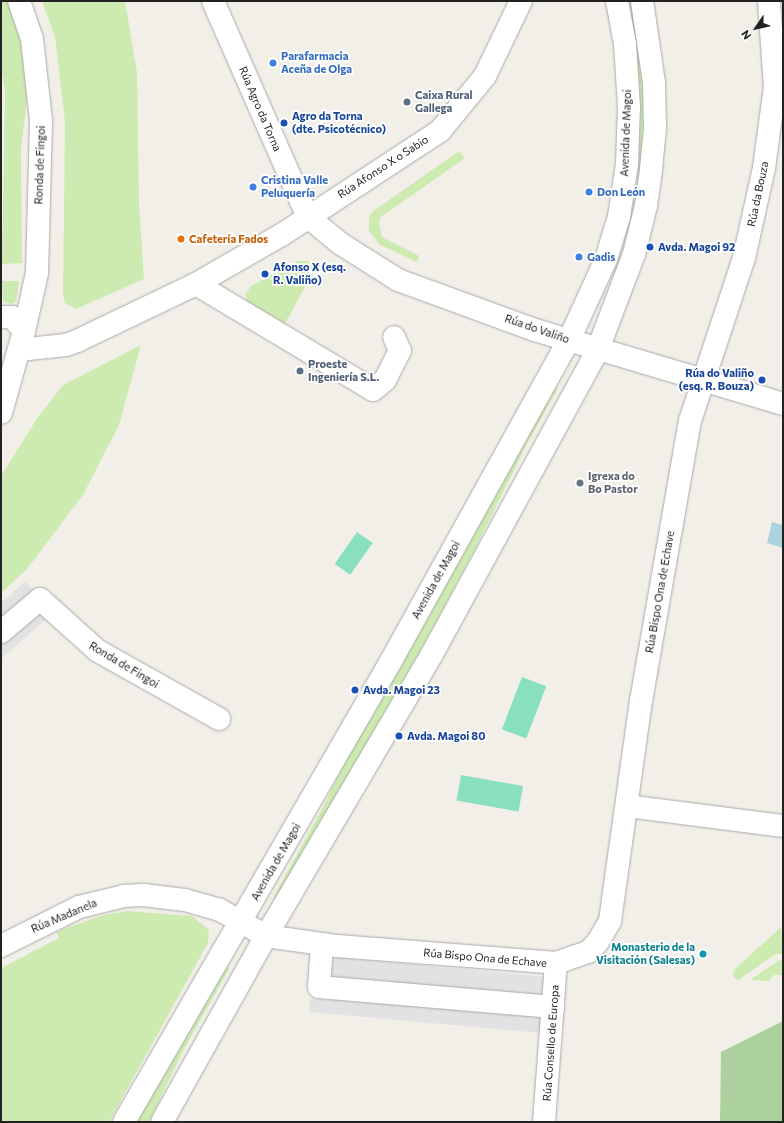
<!DOCTYPE html>
<meta charset="utf-8">
<style>
body{margin:0}
#map{position:relative;width:784px;height:1123px;overflow:hidden;background:#f2efe9;font-family:Commissioner,sans-serif}
div>[style]{position:absolute}
.grass>*{inset:0;background:#cdebb0}
.forest>*{inset:0;background:#add19e}
.pitch>*{inset:0;background:#88e0be;transform-origin:0 0}
.parking>*{inset:0;background:#e2e2e2}
.water>*{inset:0;background:#aad3df}
.roads{filter:drop-shadow(0 0 1px #a9a9a9) drop-shadow(0 0 1px #a9a9a9)}
.minor>*{height:22px;margin:-11px;padding:0 11px;transform-origin:11px;border-radius:11px;background:#fff}
.dots>*{width:11px;height:11px;translate:-50% -50%;box-sizing:border-box;border:2px solid #fff;border-radius:50%}
span{translate:-50% -50%;white-space:nowrap;text-align:center;line-height:1.15;-webkit-text-stroke:3.5px #fff;paint-order:stroke}
.shop-label{font-size:11px;color:#366cbe;font-weight:700}
.left{translate:0 -50%;text-align:left}
.service-label{font-size:11px;color:#4e5e75;font-weight:700}
.street-label{font-size:11px;color:#222}
.transit-label{font-size:11px;color:#164399;font-weight:700}
.right{translate:-100% -50%;text-align:right}
.food-label{font-size:11px;color:#c56008;font-weight:700}
.worship-label{font-size:11px;color:#5b616d;font-weight:700}
.culture-label{font-size:11px;color:#0d838f;font-weight:700}
.frame{position:absolute;inset:0;border:2px solid #222;pointer-events:none}
.north{position:absolute;left:736px;top:8px;width:40px;height:40px;-webkit-text-stroke:3px #fff;paint-order:stroke;rotate:236deg;font-size:11px;font-weight:700;line-height:16px;text-align:center;color:#222}
.north::after{content:'';display:block;margin:auto;width:14px;height:18px;background:#222;clip-path:polygon(50% 0,100% 100%,50% 72%,0 100%)}
</style>
<div id="map">
<div class="grass">
<i style="clip-path:polygon(1px 1px,7px 1px,13px 14px,23px 46px,28px 91px,21px 149px,22px 263px,2px 264px,5px 92px,1px 66px)"></i>
<i style="clip-path:polygon(42px 1px,125px 1px,137px 73px,139px 202px,144px 279px,76px 309px,65px 303px,63px 294px,65px 122px,55px 37px)"></i>
<i style="clip-path:polygon(625px 1px,632px 1px,650px 95px,638px 224px,633px 222px,638px 187px,639px 156px)"></i>
<i style="clip-path:polygon(459px 151px,465px 158px,381px 217px,379px 222px,382px 237px,419px 256px,417px 262px,380px 245px,369px 231px,369px 218px,372px 212px)"></i>
<i style="clip-path:polygon(298px 261px,319px 261px,285px 324px,248px 302px,245px 295px,251px 286px)"></i>
<i style="clip-path:polygon(2px 281px,19px 281px,16px 302px,11px 304px,3px 301px)"></i>
<i style="clip-path:polygon(141px 345px,119px 425px,83px 495px,27px 569px,1px 593px,1px 476px,38px 417px,63px 385px)"></i>
<i style="clip-path:polygon(552px 386px,558px 388px,526px 446px,479px 541px,439px 617px,279px 900px,274px 902px,274px 896px,322px 809px,347px 758px)"></i>
<i style="clip-path:polygon(128px 911px,192px 916px,209px 930px,208px 943px,109px 1122px,1px 1122px,1px 968px,59px 938px,56px 932px,103px 915px)"></i>
<i style="clip-path:polygon(781px 927px,783px 954px,776px 954px,738px 980px,733px 977px,734px 970px)"></i>
<i style="clip-path:polygon(781px 959px,783px 975px,774px 975px,769px 981px,750px 980px)"></i>
<i style="clip-path:polygon(228px 963px,229px 969px,182px 1053px,149px 1122px,135px 1122px)"></i>
</div>
<div class="forest">
<i style="clip-path:polygon(783px 1021px,783px 1122px,720px 1122px,721px 1052px)"></i>
</div>
<div class="pitch">
<i style="left:357px;top:532px;width:19px;height:39px;rotate:35deg"></i>
<i style="left:522px;top:677px;width:26px;height:56px;rotate:21deg"></i>
<i style="left:461px;top:775px;width:63px;height:26px;rotate:10deg"></i>
</div>
<div class="parking">
<i style="clip-path:polygon(25px 582px,57px 610px,1px 659px,1px 603px)"></i>
<i style="clip-path:polygon(333px 957px,546px 977px,541px 1033px,309px 1012px,310px 999px,329px 1000px)"></i>
</div>
<div class="water">
<i style="clip-path:polygon(772px 522px,783px 525px,783px 548px,767px 543px)"></i>
</div>
<div class="roads">
<div class="minor">
<i style="left:19px;top:1px;width:40px;rotate:71.1deg"></i>
<i style="left:32px;top:39px;width:82px;rotate:83.7deg"></i>
<i style="left:41px;top:121px;width:152px;rotate:91.5deg"></i>
<i style="left:37px;top:273px;width:59px;rotate:102.6deg"></i>
<i style="left:213px;top:1px;width:236px;rotate:66.3deg"></i>
<i style="left:308px;top:217px;width:43px;rotate:39.3deg"></i>
<i style="left:341px;top:244px;width:67px;rotate:32.3deg"></i>
<i style="left:398px;top:280px;width:146px;rotate:20.1deg"></i>
<i style="left:535px;top:330px;width:259px;rotate:16.6deg"></i>
<i style="left:196px;top:284px;width:206px;rotate:30.9deg"></i>
<i style="left:373px;top:390px;width:16px;rotate:-40deg"></i>
<i style="left:385px;top:380px;width:33px;rotate:-63deg"></i>
<i style="left:400px;top:351px;width:15px;rotate:-113deg"></i>
<i style="left:1px;top:317px;width:11px"></i>
<i style="left:12px;top:317px;width:18px;rotate:49deg"></i>
<i style="left:24px;top:331px;width:85px;rotate:105.7deg"></i>
<i style="left:19px;top:350px;width:47px;rotate:-6.1deg"></i>
<i style="left:66px;top:345px;width:12px;rotate:-20deg"></i>
<i style="left:77px;top:341px;width:132px;rotate:-25.6deg"></i>
<i style="left:196px;top:284px;width:100px;rotate:-29.9deg"></i>
<i style="left:283px;top:234px;width:188px;rotate:-33.3deg"></i>
<i style="left:440px;top:131px;width:71px;rotate:-50.7deg"></i>
<i style="left:485px;top:76px;width:83px;rotate:-64.4deg"></i>
<i style="left:1px;top:632px;width:51px;rotate:-40.2deg"></i>
<i style="left:40px;top:599px;width:78px;rotate:41.9deg"></i>
<i style="left:98px;top:651px;width:139px;rotate:29.3deg"></i>
<i style="left:627px;top:806px;width:157px;rotate:7.3deg"></i>
<i style="left:322px;top:944px;width:43px;rotate:94deg"></i>
<i style="left:319px;top:987px;width:235px;rotate:4.9deg"></i>
<i style="left:1px;top:946px;width:87px;rotate:-26.6deg"></i>
<i style="left:79px;top:907px;width:46px;rotate:-13.7deg"></i>
<i style="left:124px;top:896px;width:19px;rotate:-3deg"></i>
<i style="left:143px;top:895px;width:42px;rotate:6.8deg"></i>
<i style="left:185px;top:900px;width:36px;rotate:16deg"></i>
<i style="left:220px;top:910px;width:53px;rotate:29.5deg"></i>
<i style="left:266px;top:936px;width:72px;rotate:8deg"></i>
<i style="left:337px;top:946px;width:220px;rotate:4.4deg"></i>
<i style="left:556px;top:963px;width:34px;rotate:-19deg"></i>
<i style="left:588px;top:952px;width:13px;rotate:-45deg"></i>
<i style="left:597px;top:943px;width:26px;rotate:-59deg"></i>
<i style="left:610px;top:921px;width:222px;rotate:-82deg"></i>
<i style="left:641px;top:701px;width:284px;rotate:-80.1deg"></i>
<i style="left:690px;top:421px;width:172px;rotate:-71.7deg"></i>
<i style="left:744px;top:258px;width:92px;rotate:-77.5deg"></i>
<i style="left:764px;top:168px;width:82px;rotate:-82.3deg"></i>
<i style="left:775px;top:87px;width:86px;rotate:-94deg"></i>
<i style="left:124px;top:1122px;width:533px;rotate:-59.92deg"></i>
<i style="left:391px;top:661px;width:367px;rotate:-61deg"></i>
<i style="left:569px;top:340px;width:89px;rotate:-65.4deg"></i>
<i style="left:606px;top:259px;width:44px;rotate:-72.8deg"></i>
<i style="left:619px;top:217px;width:54px;rotate:-81.4deg"></i>
<i style="left:627px;top:164px;width:57px;rotate:-88deg"></i>
<i style="left:629px;top:107px;width:63px;rotate:-93.6deg"></i>
<i style="left:625px;top:44px;width:44px;rotate:-100.5deg"></i>
<i style="left:162px;top:1122px;width:213px;rotate:-60.8deg"></i>
<i style="left:266px;top:936px;width:327px;rotate:-59.5deg"></i>
<i style="left:432px;top:654px;width:347px;rotate:-61.4deg"></i>
<i style="left:598px;top:349px;width:102px;rotate:-69.2deg"></i>
<i style="left:634px;top:254px;width:49px;rotate:-76deg"></i>
<i style="left:646px;top:206px;width:37px;rotate:-82deg"></i>
<i style="left:651px;top:169px;width:41px;rotate:-84.4deg"></i>
<i style="left:655px;top:128px;width:45px;rotate:-91.3deg"></i>
<i style="left:654px;top:83px;width:83px;rotate:-98.3deg"></i>
<i style="left:544px;top:1122px;width:159px;rotate:-85.7deg"></i>
</div>
</div>
<div class="dots">
<i style="left:273px;top:63px;background:#3f7fe0"></i>
<i style="left:407px;top:102px;background:#5c6f8a"></i>
<i style="left:284px;top:123px;background:#1a4fb4"></i>
<i style="left:253px;top:187px;background:#3f7fe0"></i>
<i style="left:589px;top:192px;background:#3f7fe0"></i>
<i style="left:181px;top:239px;background:#e8710a"></i>
<i style="left:650px;top:247px;background:#1a4fb4"></i>
<i style="left:579px;top:257px;background:#3f7fe0"></i>
<i style="left:265px;top:274px;background:#1a4fb4"></i>
<i style="left:300px;top:371px;background:#5c6f8a"></i>
<i style="left:762px;top:380px;background:#1a4fb4"></i>
<i style="left:580px;top:483px;background:#6b7280"></i>
<i style="left:355px;top:690px;background:#1a4fb4"></i>
<i style="left:399px;top:736px;background:#1a4fb4"></i>
<i style="left:703px;top:954px;background:#0f9aa8"></i>
</div>
<div class="shop-label">
<span class="left" style="left:281px;top:63px">Parafarmacia<br>Aceña de Olga</span>
<span class="left" style="left:261px;top:187px">Cristina Valle<br>Peluquería</span>
<span class="left" style="left:597px;top:192px">Don León</span>
<span class="left" style="left:587px;top:257px">Gadis</span>
</div>
<div class="service-label">
<span class="left" style="left:415px;top:102px">Caixa Rural<br>Gallega</span>
<span class="left" style="left:308px;top:371px">Proeste<br>Ingeniería S.L.</span>
</div>
<div class="street-label">
<span style="left:260px;top:109px;rotate:67deg">Rúa Agro da Torna</span>
<span style="left:626px;top:133px;rotate:-88deg">Avenida de Magoi</span>
<span style="left:40px;top:165px;rotate:-88deg">Ronda de Fingoi</span>
<span style="left:383px;top:167px;rotate:-33deg">Rúa Afonso X o Sabio</span>
<span style="left:758px;top:194px;rotate:-78deg">Rúa da Bouza</span>
<span style="left:537px;top:329px;rotate:19deg">Rúa do Valiño</span>
<span style="left:436px;top:580px;rotate:-61deg">Avenida de Magoi</span>
<span style="left:660px;top:592px;rotate:-80deg">Rúa Bispo Ona de Echave</span>
<span style="left:124px;top:665px;rotate:31deg">Ronda de Fingoi</span>
<span style="left:276px;top:862px;rotate:-60deg">Avenida de Magoi</span>
<span style="left:64px;top:916px;rotate:-23deg">Rúa Madanela</span>
<span style="left:485px;top:958px;rotate:5deg">Rúa Bispo Ona de Echave</span>
<span style="left:551px;top:1043px;rotate:-86deg">Rúa Consello de Europa</span>
</div>
<div class="transit-label">
<span class="left" style="left:292px;top:123px">Agro da Torna<br>(dte. Psicotécnico)</span>
<span class="left" style="left:658px;top:247px">Avda. Magoi 92</span>
<span class="left" style="left:273px;top:274px">Afonso X (esq.<br>R. Valiño)</span>
<span class="right" style="left:754px;top:380px">Rúa do Valiño<br>(esq. R. Bouza)</span>
<span class="left" style="left:363px;top:690px">Avda. Magoi 23</span>
<span class="left" style="left:407px;top:736px">Avda. Magoi 80</span>
</div>
<div class="food-label">
<span class="left" style="left:189px;top:239px">Cafetería Fados</span>
</div>
<div class="worship-label">
<span class="left" style="left:588px;top:483px">Igrexa do<br>Bo Pastor</span>
</div>
<div class="culture-label">
<span class="right" style="left:695px;top:954px">Monasterio de la<br>Visitación (Salesas)</span>
</div>
<div class="frame"></div>
<div class="north">N</div>
</div>
